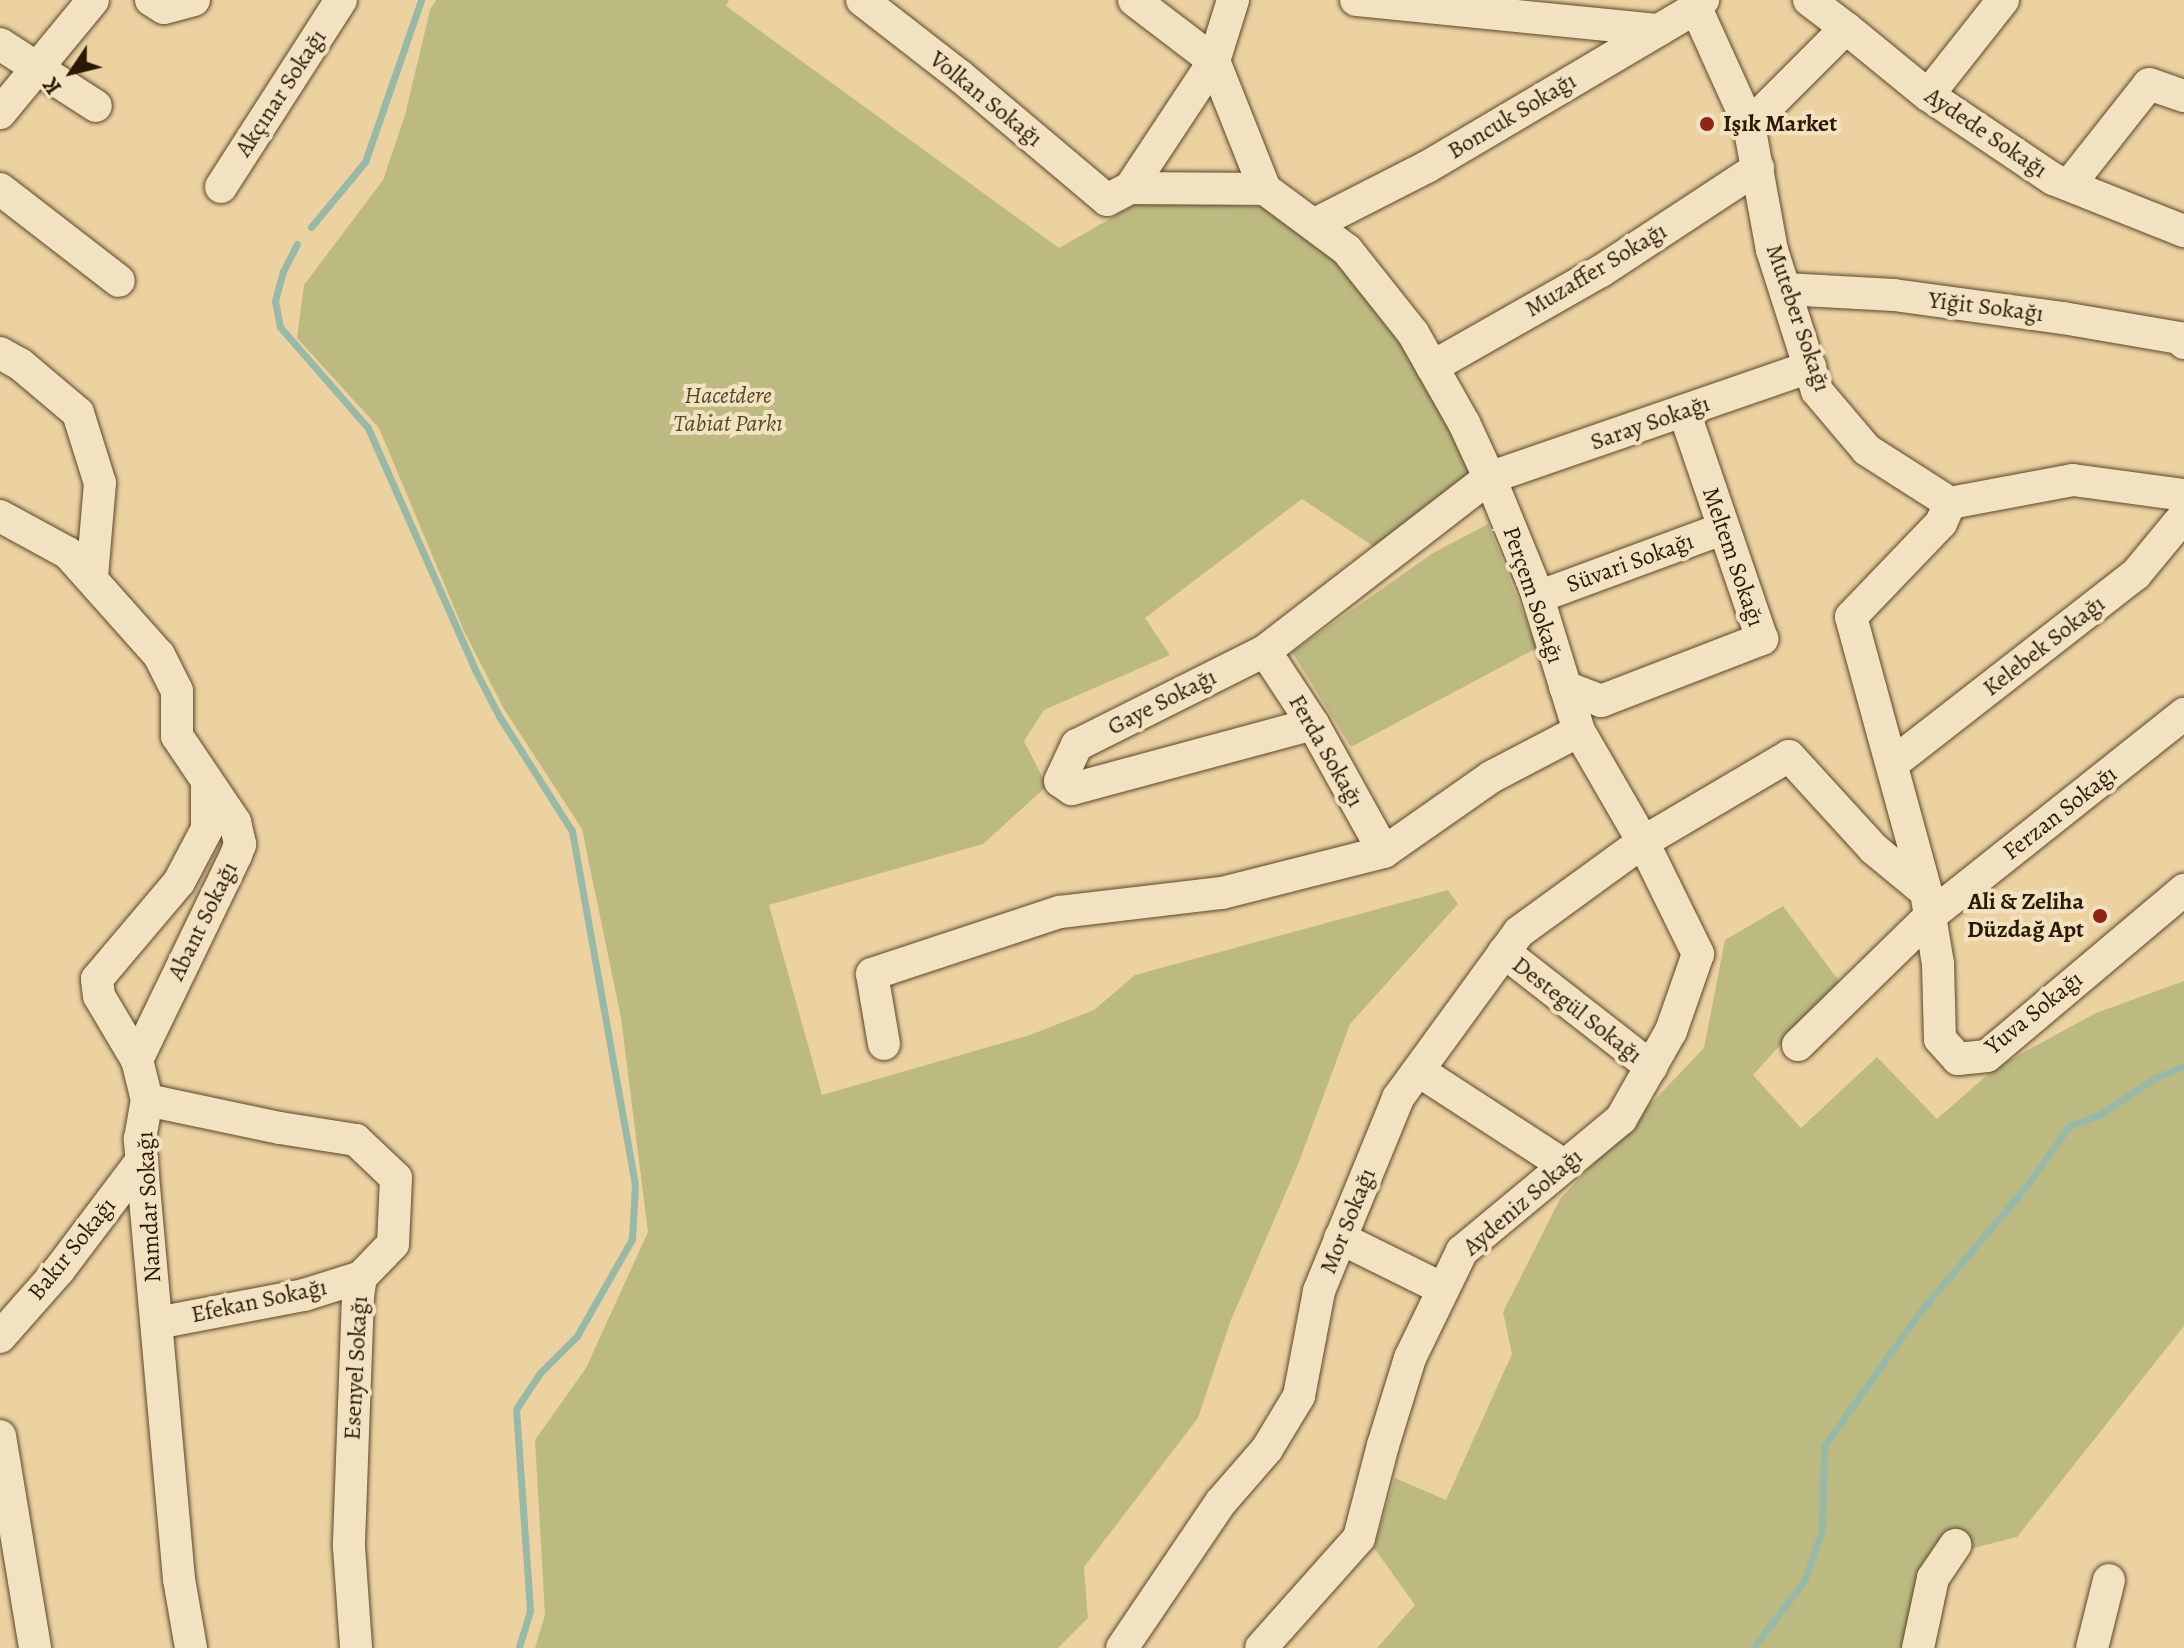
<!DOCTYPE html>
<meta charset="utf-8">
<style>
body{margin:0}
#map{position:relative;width:2184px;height:1648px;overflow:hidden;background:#ecd2a1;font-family:Alegreya,serif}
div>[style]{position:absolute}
.green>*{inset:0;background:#bdba81}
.stream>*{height:7px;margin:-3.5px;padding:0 3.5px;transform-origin:3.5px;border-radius:3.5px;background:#99b8a6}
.roads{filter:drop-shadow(0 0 2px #5a472c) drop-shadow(0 0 2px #5a472c)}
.minor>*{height:32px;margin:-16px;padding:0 16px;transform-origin:16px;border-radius:16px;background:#f3e2c2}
.dots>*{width:22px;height:22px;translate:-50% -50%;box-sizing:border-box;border:4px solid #f3e2c2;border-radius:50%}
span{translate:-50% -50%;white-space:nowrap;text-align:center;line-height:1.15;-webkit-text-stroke:8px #f3e2c2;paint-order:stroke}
.street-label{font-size:24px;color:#2a1905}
.poi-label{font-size:24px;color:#2a1905;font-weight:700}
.left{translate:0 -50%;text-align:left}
.right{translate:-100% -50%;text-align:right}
.park-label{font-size:24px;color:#56492a;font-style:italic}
.north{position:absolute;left:32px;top:32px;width:80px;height:80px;-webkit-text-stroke:6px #f3e2c2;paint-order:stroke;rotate:235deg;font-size:22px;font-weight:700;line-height:32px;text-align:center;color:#2a1905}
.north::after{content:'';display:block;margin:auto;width:28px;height:36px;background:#2a1905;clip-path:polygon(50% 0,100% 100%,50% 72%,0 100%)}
</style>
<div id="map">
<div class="green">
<i style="clip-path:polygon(436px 0,729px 0,726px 6px,1059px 248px,1143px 200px,1264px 207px,1311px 230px,1410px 341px,1477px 469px,1376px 548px,1302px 499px,1145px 618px,1170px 655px,1044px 710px,1024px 741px,1047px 786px,983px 844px,769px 905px,822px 1095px,1030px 1035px,1094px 1010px,1135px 975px,1448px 890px,1458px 904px,1350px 1024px,1299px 1162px,1231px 1320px,1198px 1418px,1084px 1567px,1088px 1618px,1058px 1648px,535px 1648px,545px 1615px,535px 1440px,586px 1368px,648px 1232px,621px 1018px,582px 829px,504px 709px,464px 631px,379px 428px,297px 338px,304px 285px,383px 180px,405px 115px,430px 10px)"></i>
<i style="clip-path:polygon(1488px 524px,1537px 648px,1351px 747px,1292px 652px,1433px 553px)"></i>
<i style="clip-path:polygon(1783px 906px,1839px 981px,1753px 1075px,1801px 1128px,1877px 1057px,1937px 1119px,1995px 1068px,2096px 1013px,2184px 981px,2184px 1326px,2017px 1537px,1923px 1561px,1909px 1648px,1377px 1648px,1415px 1605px,1374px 1548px,1395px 1478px,1446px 1500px,1512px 1354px,1503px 1312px,1560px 1199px,1704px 1048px,1725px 940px)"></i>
</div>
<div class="stream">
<i style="left:311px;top:227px;width:85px;rotate:-50.3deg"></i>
<i style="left:365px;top:162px;width:171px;rotate:-70.9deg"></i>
<i style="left:297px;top:244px;width:30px;rotate:117deg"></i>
<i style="left:283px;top:271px;width:31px;rotate:105deg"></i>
<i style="left:275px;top:301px;width:26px;rotate:79deg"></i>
<i style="left:280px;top:327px;width:134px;rotate:48.9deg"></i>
<i style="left:368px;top:428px;width:265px;rotate:66.1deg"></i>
<i style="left:475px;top:670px;width:52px;rotate:62.4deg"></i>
<i style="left:499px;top:716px;width:136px;rotate:57.6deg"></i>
<i style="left:572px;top:831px;width:359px;rotate:79.9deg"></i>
<i style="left:635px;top:1184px;width:55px;rotate:93.1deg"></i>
<i style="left:632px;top:1239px;width:112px;rotate:119.6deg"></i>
<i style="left:577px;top:1336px;width:52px;rotate:135deg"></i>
<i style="left:540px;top:1373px;width:43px;rotate:123.7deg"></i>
<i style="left:516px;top:1409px;width:202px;rotate:86deg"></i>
<i style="left:530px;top:1611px;width:39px;rotate:107deg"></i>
<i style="left:1753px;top:1648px;width:84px;rotate:-52.7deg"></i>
<i style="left:1804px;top:1581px;width:54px;rotate:-70.6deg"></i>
<i style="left:1822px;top:1530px;width:84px;rotate:-88.6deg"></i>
<i style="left:1824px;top:1446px;width:163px;rotate:-54.5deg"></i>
<i style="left:1919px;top:1313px;width:169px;rotate:-49.8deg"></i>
<i style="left:2028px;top:1184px;width:71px;rotate:-54.7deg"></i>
<i style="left:2069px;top:1126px;width:32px;rotate:-20deg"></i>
<i style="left:2099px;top:1115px;width:67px;rotate:-33.5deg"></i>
<i style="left:2155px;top:1078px;width:31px;rotate:-22deg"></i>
</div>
<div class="roads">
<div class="minor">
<i style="left:151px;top:0;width:15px;rotate:32deg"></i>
<i style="left:164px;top:8px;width:31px;rotate:-15deg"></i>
<i style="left:862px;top:0;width:124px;rotate:37.8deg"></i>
<i style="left:960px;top:76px;width:192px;rotate:40.1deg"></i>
<i style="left:1107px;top:200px;width:26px;rotate:-28deg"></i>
<i style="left:1130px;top:188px;width:135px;rotate:0.4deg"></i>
<i style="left:1134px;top:0;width:101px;rotate:37.3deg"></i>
<i style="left:1214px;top:61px;width:138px;rotate:68.3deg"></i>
<i style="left:1265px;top:189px;width:102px;rotate:36.6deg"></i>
<i style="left:1347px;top:250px;width:106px;rotate:51.5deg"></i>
<i style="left:1413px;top:333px;width:103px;rotate:60.5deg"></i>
<i style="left:1464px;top:423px;width:74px;rotate:65.2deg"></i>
<i style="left:1495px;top:490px;width:106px;rotate:67.8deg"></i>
<i style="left:1535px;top:588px;width:150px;rotate:72.9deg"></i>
<i style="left:1579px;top:731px;width:128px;rotate:60deg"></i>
<i style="left:1643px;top:842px;width:169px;rotate:-30.5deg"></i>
<i style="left:1789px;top:756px;width:126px;rotate:47.6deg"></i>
<i style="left:1874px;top:849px;width:67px;rotate:39.6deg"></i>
<i style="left:1356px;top:0;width:304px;rotate:5.7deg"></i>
<i style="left:1809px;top:0;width:46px;rotate:37.1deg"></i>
<i style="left:1696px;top:8px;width:128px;rotate:65.6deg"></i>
<i style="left:1749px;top:125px;width:127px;rotate:79.6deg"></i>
<i style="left:1772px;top:250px;width:148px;rotate:72.3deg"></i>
<i style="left:1817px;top:391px;width:77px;rotate:49.7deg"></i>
<i style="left:1867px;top:450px;width:98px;rotate:32.6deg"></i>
<i style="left:1950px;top:503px;width:22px;rotate:114deg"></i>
<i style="left:1941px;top:523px;width:130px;rotate:133.8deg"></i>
<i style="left:1851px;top:617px;width:285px;rotate:74.7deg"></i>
<i style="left:1926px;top:892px;width:73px;rotate:80.5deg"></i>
<i style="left:1938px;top:964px;width:75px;rotate:88.5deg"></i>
<i style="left:1940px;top:1039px;width:27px;rotate:48deg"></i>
<i style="left:1958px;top:1059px;width:29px;rotate:-6deg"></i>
<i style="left:1987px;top:1056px;width:258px;rotate:-40.1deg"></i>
<i style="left:0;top:44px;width:114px;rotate:32.9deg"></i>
<i style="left:1928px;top:95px;width:121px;rotate:-51.7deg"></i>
<i style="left:0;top:113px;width:146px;rotate:-50.5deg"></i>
<i style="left:1749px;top:125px;width:137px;rotate:-45deg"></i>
<i style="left:1846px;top:28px;width:106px;rotate:39.3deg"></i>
<i style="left:1928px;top:95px;width:151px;rotate:33.9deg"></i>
<i style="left:2053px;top:179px;width:141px;rotate:21.7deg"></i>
<i style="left:2070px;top:184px;width:127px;rotate:-51.7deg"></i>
<i style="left:2149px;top:84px;width:37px;rotate:19deg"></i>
<i style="left:221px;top:187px;width:222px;rotate:-57.3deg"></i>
<i style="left:1130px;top:188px;width:152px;rotate:-56.5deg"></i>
<i style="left:1214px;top:61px;width:64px;rotate:-72.7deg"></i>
<i style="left:0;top:189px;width:150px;rotate:37.7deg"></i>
<i style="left:1315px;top:224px;width:126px;rotate:-27deg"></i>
<i style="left:1427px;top:167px;width:312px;rotate:-30.6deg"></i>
<i style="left:1696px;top:8px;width:11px;rotate:-49deg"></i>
<i style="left:1785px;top:289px;width:109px;rotate:3.2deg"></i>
<i style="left:1894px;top:295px;width:171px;rotate:7.8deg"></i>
<i style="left:2063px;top:318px;width:118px;rotate:9.8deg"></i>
<i style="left:2179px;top:338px;width:7px;rotate:45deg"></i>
<i style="left:0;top:353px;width:23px;rotate:29deg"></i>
<i style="left:20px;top:364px;width:76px;rotate:40.2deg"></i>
<i style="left:78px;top:413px;width:73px;rotate:72.6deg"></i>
<i style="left:100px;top:483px;width:94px;rotate:94.9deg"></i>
<i style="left:1432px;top:367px;width:194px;rotate:-29.6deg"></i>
<i style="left:1601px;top:271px;width:188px;rotate:-33.3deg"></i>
<i style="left:1950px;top:503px;width:125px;rotate:-10.6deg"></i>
<i style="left:2073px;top:480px;width:112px;rotate:7.7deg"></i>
<i style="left:0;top:516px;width:77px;rotate:28.6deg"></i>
<i style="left:68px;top:553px;width:137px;rotate:48.3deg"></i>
<i style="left:159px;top:655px;width:40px;rotate:63.4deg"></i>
<i style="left:177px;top:691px;width:45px;rotate:90deg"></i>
<i style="left:177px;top:736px;width:104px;rotate:56deg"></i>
<i style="left:235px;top:822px;width:23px;rotate:77deg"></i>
<i style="left:240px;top:844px;width:12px;rotate:110deg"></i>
<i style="left:236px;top:855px;width:228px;rotate:115.8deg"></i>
<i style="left:1538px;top:597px;width:196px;rotate:-20.3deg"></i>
<i style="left:1265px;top:651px;width:87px;rotate:56.7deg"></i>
<i style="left:1313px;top:724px;width:146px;rotate:61deg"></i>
<i style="left:1565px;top:687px;width:39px;rotate:21deg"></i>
<i style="left:1601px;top:701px;width:173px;rotate:-21.1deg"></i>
<i style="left:1762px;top:639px;width:241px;rotate:-108.9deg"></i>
<i style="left:1313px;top:724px;width:250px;rotate:164.9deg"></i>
<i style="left:1072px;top:789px;width:14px;rotate:-146deg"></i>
<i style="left:1060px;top:781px;width:40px;rotate:-65deg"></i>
<i style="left:1077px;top:745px;width:210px;rotate:-26.6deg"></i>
<i style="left:1265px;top:651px;width:283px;rotate:-37.7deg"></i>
<i style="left:1489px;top:478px;width:340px;rotate:-19.1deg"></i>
<i style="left:1892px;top:764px;width:309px;rotate:-37.9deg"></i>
<i style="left:2136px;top:574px;width:75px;rotate:-50.4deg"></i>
<i style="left:1504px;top:952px;width:187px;rotate:38deg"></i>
<i style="left:884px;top:1044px;width:71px;rotate:-99.7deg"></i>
<i style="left:872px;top:974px;width:198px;rotate:-18.3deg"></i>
<i style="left:1060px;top:912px;width:163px;rotate:-6.7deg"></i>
<i style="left:1222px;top:893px;width:167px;rotate:-14.2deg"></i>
<i style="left:1384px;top:852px;width:131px;rotate:-35deg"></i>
<i style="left:1491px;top:777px;width:99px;rotate:-27.6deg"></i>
<i style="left:1798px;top:1045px;width:185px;rotate:-44.3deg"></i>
<i style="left:1930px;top:916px;width:325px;rotate:-38.5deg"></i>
<i style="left:1419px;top:1071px;width:173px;rotate:33deg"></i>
<i style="left:147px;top:1100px;width:136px;rotate:11.9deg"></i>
<i style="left:280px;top:1128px;width:77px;rotate:9deg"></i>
<i style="left:356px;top:1140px;width:55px;rotate:43.5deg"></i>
<i style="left:396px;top:1178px;width:66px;rotate:92.6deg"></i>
<i style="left:393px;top:1244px;width:46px;rotate:134.1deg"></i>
<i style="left:361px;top:1277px;width:19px;rotate:99deg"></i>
<i style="left:358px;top:1296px;width:251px;rotate:92.1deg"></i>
<i style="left:349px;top:1547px;width:101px;rotate:86deg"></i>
<i style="left:1340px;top:1238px;width:115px;rotate:26.3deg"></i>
<i style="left:157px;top:1323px;width:150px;rotate:-10.8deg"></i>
<i style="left:304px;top:1295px;width:60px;rotate:-17.5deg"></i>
<i style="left:0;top:1337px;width:89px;rotate:-48.6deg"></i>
<i style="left:59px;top:1270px;width:138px;rotate:-53deg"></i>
<i style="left:0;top:1436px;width:215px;rotate:80.6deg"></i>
<i style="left:191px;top:1648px;width:70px;rotate:-99.9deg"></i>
<i style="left:179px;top:1579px;width:442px;rotate:-95.1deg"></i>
<i style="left:140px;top:1139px;width:40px;rotate:-80deg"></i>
<i style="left:147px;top:1100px;width:41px;rotate:-104deg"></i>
<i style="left:137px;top:1060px;width:74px;rotate:-120.7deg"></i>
<i style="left:99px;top:996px;width:17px;rotate:-97deg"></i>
<i style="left:97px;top:979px;width:127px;rotate:-49.8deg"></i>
<i style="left:179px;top:882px;width:60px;rotate:-62.2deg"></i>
<i style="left:207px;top:829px;width:45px;rotate:-90deg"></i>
<i style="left:1122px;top:1648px;width:176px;rotate:-55.9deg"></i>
<i style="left:1221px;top:1502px;width:70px;rotate:-49deg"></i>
<i style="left:1267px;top:1449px;width:62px;rotate:-58.9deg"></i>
<i style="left:1299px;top:1396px;width:107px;rotate:-79.2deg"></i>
<i style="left:1319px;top:1291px;width:209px;rotate:-67.7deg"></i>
<i style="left:1398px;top:1098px;width:205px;rotate:-53.9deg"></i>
<i style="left:1519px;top:932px;width:153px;rotate:-36deg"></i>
<i style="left:1643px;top:842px;width:125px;rotate:63.8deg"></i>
<i style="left:1698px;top:954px;width:82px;rotate:109.3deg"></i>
<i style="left:1671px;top:1031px;width:101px;rotate:119.6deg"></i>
<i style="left:1621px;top:1119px;width:207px;rotate:140.3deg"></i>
<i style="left:1462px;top:1251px;width:119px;rotate:115.9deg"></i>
<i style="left:1410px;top:1358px;width:91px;rotate:107.2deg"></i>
<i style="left:1383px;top:1445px;width:96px;rotate:104.5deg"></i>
<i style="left:1359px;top:1538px;width:147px;rotate:131.7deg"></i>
<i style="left:1918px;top:1648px;width:72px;rotate:-77.9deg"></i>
<i style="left:1933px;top:1578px;width:40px;rotate:-56deg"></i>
<i style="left:2092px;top:1648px;width:70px;rotate:-76deg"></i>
</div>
</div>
<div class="dots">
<i style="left:1707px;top:124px;background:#8f2418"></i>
<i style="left:2100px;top:916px;background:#8f2418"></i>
</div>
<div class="street-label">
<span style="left:281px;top:93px;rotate:-57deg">Akçınar Sokağı</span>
<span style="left:986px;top:99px;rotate:39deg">Volkan Sokağı</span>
<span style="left:1512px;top:116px;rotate:-31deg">Boncuk Sokağı</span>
<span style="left:1986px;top:133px;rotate:34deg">Aydede Sokağı</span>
<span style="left:1596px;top:270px;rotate:-31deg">Muzaffer Sokağı</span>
<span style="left:1986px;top:307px;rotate:7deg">Yiğit Sokağı</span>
<span style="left:1798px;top:318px;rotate:71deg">Muteber Sokağı</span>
<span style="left:1650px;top:423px;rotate:-19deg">Saray Sokağı</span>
<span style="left:1733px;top:557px;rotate:71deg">Meltem Sokağı</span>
<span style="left:1630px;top:563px;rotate:-20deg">Süvari Sokağı</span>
<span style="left:1533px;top:595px;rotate:71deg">Perçem Sokağı</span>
<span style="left:2044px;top:646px;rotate:-38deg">Kelebek Sokağı</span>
<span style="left:1162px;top:702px;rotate:-27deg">Gaye Sokağı</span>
<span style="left:1326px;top:751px;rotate:60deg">Ferda Sokağı</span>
<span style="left:2060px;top:813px;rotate:-38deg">Ferzan Sokağı</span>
<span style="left:203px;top:921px;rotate:-64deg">Abant Sokağı</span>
<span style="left:1577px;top:1010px;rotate:38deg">Destegül Sokağı</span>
<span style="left:2034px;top:1013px;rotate:-39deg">Yuva Sokağı</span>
<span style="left:1523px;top:1202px;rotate:-41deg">Aydeniz Sokağı</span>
<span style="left:149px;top:1207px;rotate:-93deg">Namdar Sokağı</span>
<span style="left:1348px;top:1221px;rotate:-68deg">Mor Sokağı</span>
<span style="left:72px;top:1249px;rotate:-51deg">Bakır Sokağı</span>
<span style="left:259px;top:1301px;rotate:-12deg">Efekan Sokağı</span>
<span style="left:356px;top:1368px;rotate:-87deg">Esenyel Sokağı</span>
</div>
<div class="poi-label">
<span class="left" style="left:1723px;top:124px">Işık Market</span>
<span class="right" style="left:2084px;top:916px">Ali &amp; Zeliha<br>Düzdağ Apt</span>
</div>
<div class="park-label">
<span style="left:728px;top:410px">Hacetdere<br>Tabiat Parkı</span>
</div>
<div class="north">K</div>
</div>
